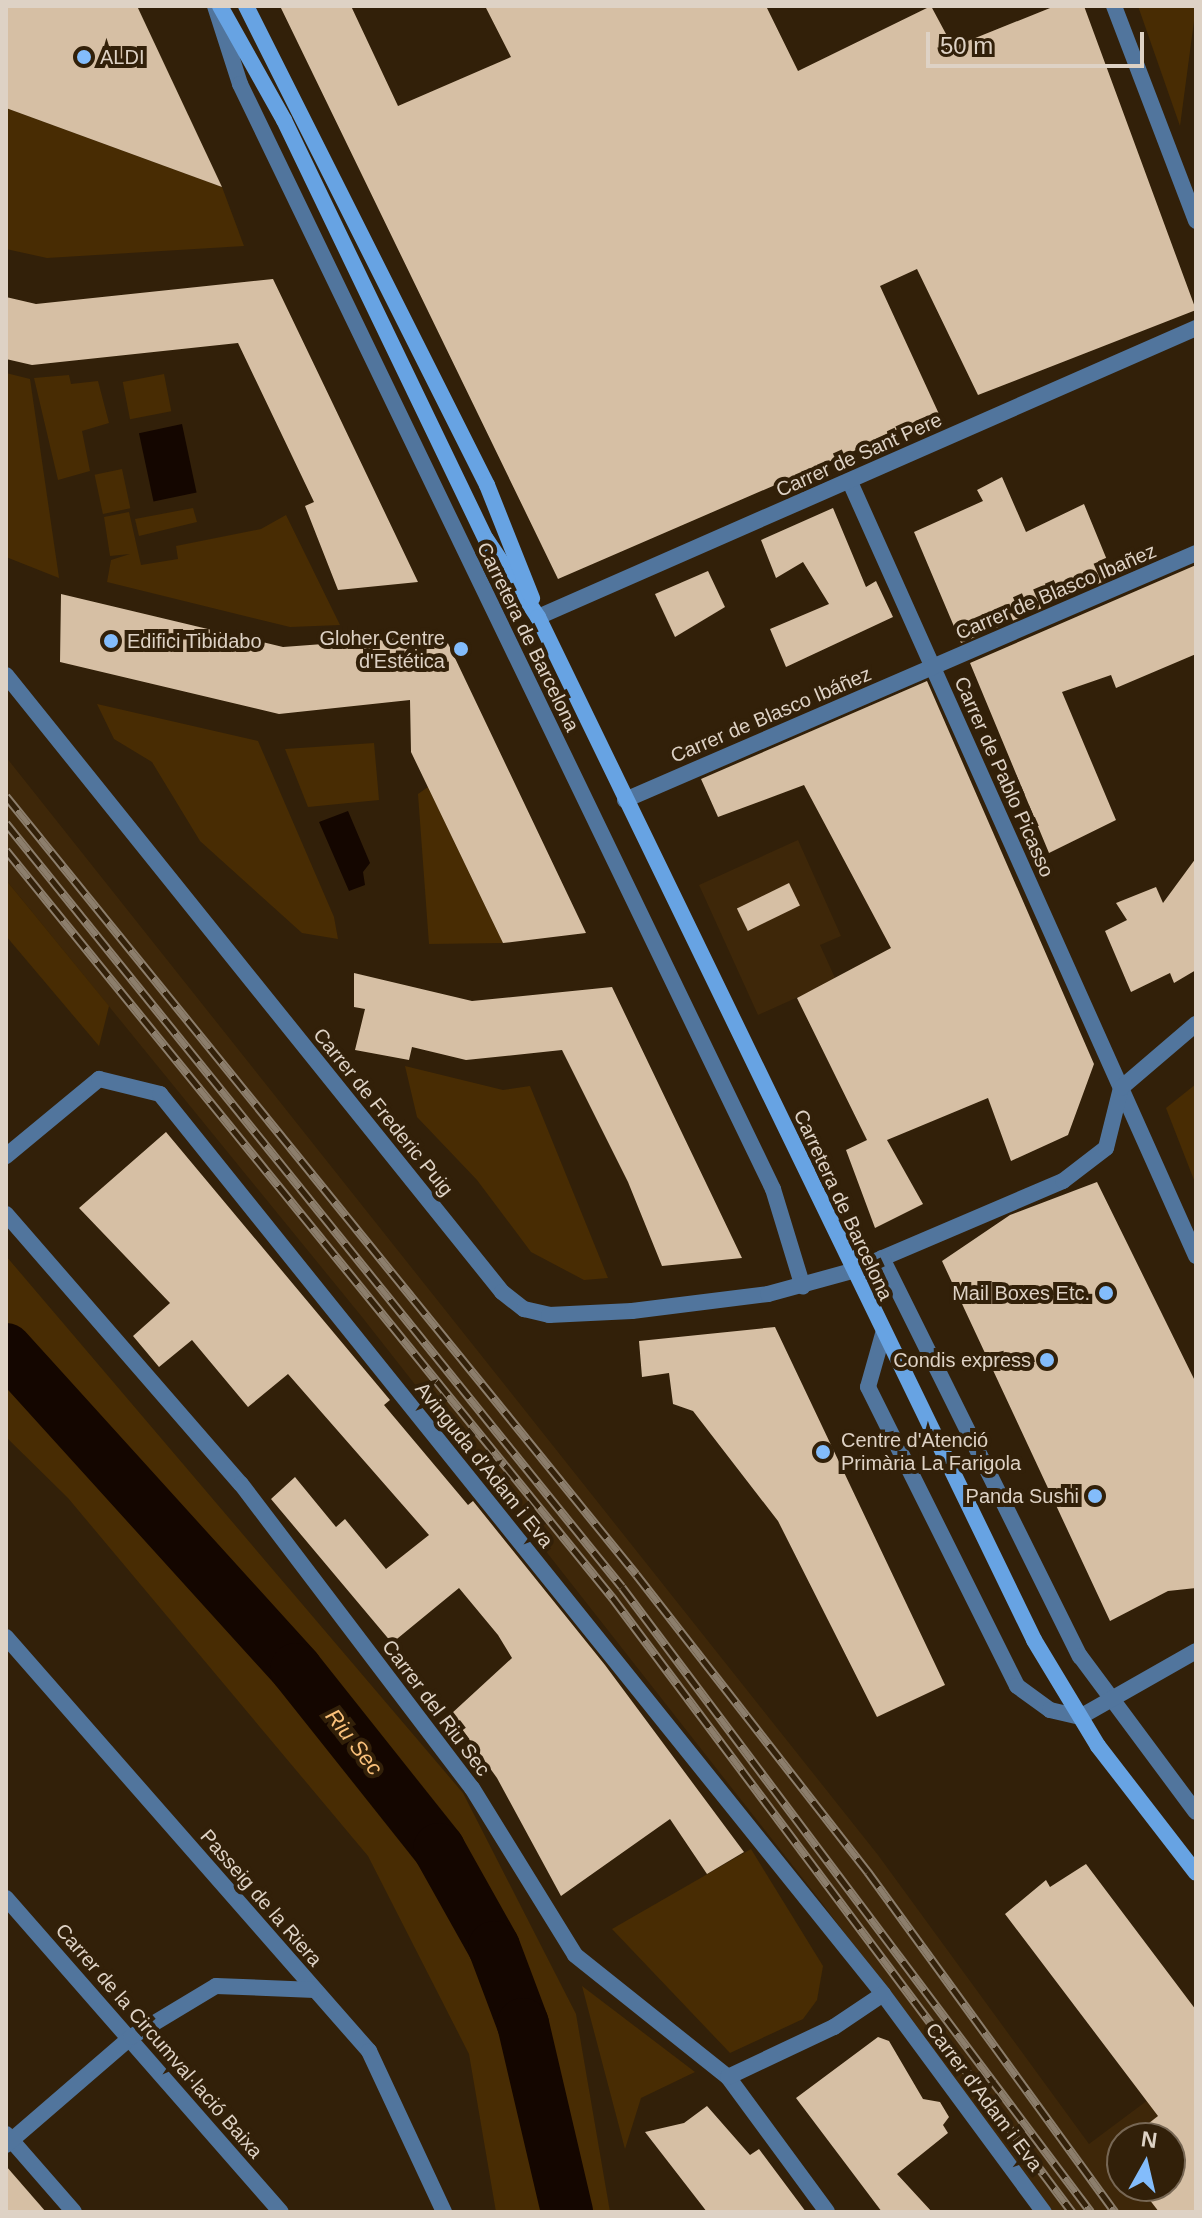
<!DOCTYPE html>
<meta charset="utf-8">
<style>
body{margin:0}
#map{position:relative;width:1202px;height:2218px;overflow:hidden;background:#322009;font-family:Helvetica,sans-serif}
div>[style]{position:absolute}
.built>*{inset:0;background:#3e2709}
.green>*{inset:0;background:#482c03;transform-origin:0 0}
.water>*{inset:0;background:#140600;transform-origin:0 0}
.river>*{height:52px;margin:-26px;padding:0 26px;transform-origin:26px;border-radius:26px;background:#140600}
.building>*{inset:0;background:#d6bfa4;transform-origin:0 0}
.street>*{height:16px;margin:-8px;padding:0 8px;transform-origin:8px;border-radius:8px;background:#51759d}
.secondary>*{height:16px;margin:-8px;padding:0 8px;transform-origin:8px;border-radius:8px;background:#67a3e3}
.rail>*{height:9px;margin-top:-4.5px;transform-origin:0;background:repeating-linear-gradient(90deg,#322009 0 18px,#8c7e6c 0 36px);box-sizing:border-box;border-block:2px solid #8c7e6c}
.dots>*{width:22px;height:22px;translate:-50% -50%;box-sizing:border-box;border:4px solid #322009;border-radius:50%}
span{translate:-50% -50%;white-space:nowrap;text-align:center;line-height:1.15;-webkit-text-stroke:8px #322009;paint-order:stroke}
.poi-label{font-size:20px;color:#ded2c5}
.left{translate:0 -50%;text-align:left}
.right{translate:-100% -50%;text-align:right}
.street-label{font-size:20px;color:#ded2c5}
.water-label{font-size:22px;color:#fbc17b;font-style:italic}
.frame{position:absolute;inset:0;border:8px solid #ded2c5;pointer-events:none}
.north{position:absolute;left:1106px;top:2122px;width:80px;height:80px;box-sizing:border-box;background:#322009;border:2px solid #776754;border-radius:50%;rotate:8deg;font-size:22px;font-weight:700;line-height:32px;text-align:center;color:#ded2c5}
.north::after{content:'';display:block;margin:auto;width:28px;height:36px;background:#83bcfb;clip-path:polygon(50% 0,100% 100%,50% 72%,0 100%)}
.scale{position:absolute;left:926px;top:32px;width:218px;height:36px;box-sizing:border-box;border:4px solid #ded2c5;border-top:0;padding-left:10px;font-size:24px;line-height:28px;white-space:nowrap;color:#ded2c5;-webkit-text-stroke:6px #322009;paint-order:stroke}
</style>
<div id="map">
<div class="built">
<i style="clip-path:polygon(evenodd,6px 757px,878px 1855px,1089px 2144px,1196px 2064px,1196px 2212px,1052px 2212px,822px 1903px,362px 1317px,6px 880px,6px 757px,1122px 2138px,1170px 2138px,1170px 2186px,1122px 2186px,1122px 2138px)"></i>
<i style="clip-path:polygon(798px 840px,841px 936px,820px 945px,836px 980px,758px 1015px,699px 885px)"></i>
</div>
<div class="green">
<i style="clip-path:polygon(1138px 6px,1196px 6px,1180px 126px)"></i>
<i style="clip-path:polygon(6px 108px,222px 187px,244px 246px,47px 258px,6px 249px)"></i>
<i style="clip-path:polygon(6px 373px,30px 379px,59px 578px,6px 557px)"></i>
<i style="left:164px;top:374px;width:38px;height:42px;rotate:79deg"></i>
<i style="clip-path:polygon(69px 375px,71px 384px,98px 381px,109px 423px,82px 431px,90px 471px,58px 480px,34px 378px)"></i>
<i style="left:122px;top:469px;width:40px;height:28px;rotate:78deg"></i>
<i style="clip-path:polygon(193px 508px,197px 522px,139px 536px,135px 519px)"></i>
<i style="clip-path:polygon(129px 512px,141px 565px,178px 559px,176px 546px,261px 529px,286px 515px,340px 625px,290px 627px,107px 582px,111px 560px,130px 554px,110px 556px,104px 517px)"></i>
<i style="clip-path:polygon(97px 704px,258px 741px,334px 917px,338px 939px,302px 933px,200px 841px,152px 762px,114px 739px)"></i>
<i style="clip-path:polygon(374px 743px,379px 800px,308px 807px,285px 749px)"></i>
<i style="clip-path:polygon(428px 787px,503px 943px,429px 944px,418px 794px)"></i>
<i style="clip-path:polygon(6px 880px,109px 1006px,99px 1046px,6px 936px)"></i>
<i style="clip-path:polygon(405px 1066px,503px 1090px,530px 1086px,608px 1278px,584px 1280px,531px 1252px,477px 1180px,417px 1117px)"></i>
<i style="clip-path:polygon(1196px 1084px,1196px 1185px,1166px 1108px)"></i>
<i style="clip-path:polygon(6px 1256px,463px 1793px,576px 2014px,610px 2212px,496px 2212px,469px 2054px,368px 1856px,68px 1498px,6px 1437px)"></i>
<i style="clip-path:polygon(751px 1849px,823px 1966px,817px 2000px,803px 2019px,730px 2053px,612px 1929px)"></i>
<i style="clip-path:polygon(582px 1986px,695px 2072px,641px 2098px,625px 2149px)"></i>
</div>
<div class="water">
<i style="left:182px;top:424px;width:70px;height:44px;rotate:78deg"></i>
<i style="clip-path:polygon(348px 811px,370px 863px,363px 872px,365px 885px,349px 891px,319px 822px)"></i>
</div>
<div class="river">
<i style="left:6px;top:1349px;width:432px;rotate:47.8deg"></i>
<i style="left:296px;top:1669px;width:230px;rotate:51.5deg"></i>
<i style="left:439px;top:1849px;width:112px;rotate:60.7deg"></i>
<i style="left:494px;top:1947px;width:82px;rotate:69.4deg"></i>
<i style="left:523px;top:2024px;width:193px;rotate:76.8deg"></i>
</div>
<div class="building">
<i style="clip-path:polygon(6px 6px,137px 6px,222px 187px,6px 108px)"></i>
<i style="clip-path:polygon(280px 6px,351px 6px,398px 106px,511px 57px,485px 6px,766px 6px,798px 71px,931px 6px,953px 47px,1055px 6px,1084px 6px,1196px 310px,978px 395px,917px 269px,880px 286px,939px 414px,558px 579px)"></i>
<i style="clip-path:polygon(273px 279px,333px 404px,418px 582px,338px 590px,305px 506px,314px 502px,238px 343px,32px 365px,6px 359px,6px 297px,36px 304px)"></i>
<i style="clip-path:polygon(1002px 477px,1026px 532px,1084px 504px,1114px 577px,961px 643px,914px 532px,983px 501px,977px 490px)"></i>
<i style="clip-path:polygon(833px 508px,866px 587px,876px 581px,893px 617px,786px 667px,770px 629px,829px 604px,803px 562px,776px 578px,761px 540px)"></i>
<i style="clip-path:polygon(1196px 565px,1196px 654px,1116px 688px,1111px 675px,1062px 692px,1116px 820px,1049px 853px,970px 663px)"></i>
<i style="clip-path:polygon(708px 571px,725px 607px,675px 637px,655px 594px)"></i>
<i style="clip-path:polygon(61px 594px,283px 647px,444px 635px,586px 933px,503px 943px,411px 752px,410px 700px,279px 714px,60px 662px)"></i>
<i style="clip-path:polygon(927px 681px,1094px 1064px,1068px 1135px,1011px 1161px,988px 1098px,887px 1140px,923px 1204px,875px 1228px,846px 1150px,867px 1140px,797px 998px,891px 948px,804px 785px,718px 817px,701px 779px)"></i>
<i style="clip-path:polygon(1196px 858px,1196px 970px,1174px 983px,1170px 973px,1131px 992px,1105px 931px,1127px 920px,1116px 903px,1156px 887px,1163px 903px)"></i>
<i style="left:789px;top:883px;width:25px;height:58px;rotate:64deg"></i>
<i style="clip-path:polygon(354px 973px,472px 1001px,612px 987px,742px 1258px,662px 1266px,628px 1182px,562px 1050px,466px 1060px,412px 1047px,409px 1060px,355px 1050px,365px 1009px,354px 1007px)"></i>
<i style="clip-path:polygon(166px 1132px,390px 1400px,384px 1405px,468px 1505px,473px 1501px,605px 1665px,744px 1852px,707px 1874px,670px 1819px,561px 1896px,497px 1778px,451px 1714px,512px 1658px,498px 1635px,459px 1588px,392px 1643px,271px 1499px,295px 1477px,336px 1527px,345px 1519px,386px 1569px,429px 1535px,288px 1374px,248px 1407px,192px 1340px,159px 1367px,133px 1336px,170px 1303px,79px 1208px)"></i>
<i style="clip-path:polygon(1097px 1182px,1196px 1383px,1196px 1588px,1168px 1591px,1110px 1621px,942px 1261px,1010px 1215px)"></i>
<i style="clip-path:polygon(775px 1327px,945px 1685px,877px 1717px,778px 1521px,693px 1411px,673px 1404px,669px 1373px,642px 1377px,639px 1341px)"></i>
<i style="clip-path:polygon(1086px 1864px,1196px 2010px,1196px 2212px,1159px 2212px,1139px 2186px,1170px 2186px,1170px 2138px,1130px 2138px,1158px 2116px,1005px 1914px,1046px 1880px,1050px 1887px)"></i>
<i style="clip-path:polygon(878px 2037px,889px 2041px,923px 2099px,940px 2102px,949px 2117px,943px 2125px,948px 2133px,897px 2174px,932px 2212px,882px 2212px,796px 2098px)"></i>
<i style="clip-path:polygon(707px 2106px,750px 2155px,759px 2149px,806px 2212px,707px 2212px,645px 2132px,684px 2123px)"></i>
<i style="clip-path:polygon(6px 2166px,46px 2212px,6px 2212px)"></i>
</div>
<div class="street">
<i style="left:215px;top:6px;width:82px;rotate:72.2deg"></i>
<i style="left:240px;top:84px;width:1227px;rotate:64.25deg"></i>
<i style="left:773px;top:1189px;width:102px;rotate:73deg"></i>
<i style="left:1114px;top:6px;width:230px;rotate:69.1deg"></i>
<i style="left:850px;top:482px;width:848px;rotate:65.91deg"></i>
<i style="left:538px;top:617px;width:719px;rotate:-23.71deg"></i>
<i style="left:6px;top:675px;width:792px;rotate:51.2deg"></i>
<i style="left:502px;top:1292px;width:28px;rotate:38deg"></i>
<i style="left:524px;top:1309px;width:26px;rotate:13deg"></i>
<i style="left:549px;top:1315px;width:83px;rotate:-2.8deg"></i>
<i style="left:632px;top:1311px;width:137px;rotate:-7.1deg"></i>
<i style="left:768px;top:1294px;width:87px;rotate:-15.3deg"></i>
<i style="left:852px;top:1271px;width:229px;rotate:-23.1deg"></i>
<i style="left:1063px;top:1181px;width:54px;rotate:-37.5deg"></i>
<i style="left:1106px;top:1148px;width:62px;rotate:-76deg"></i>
<i style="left:1121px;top:1088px;width:99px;rotate:-40.5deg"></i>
<i style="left:625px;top:800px;width:622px;rotate:-23.39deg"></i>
<i style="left:6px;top:1156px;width:121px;rotate:-39.6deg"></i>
<i style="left:99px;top:1079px;width:63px;rotate:13.8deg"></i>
<i style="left:160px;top:1094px;width:1154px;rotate:51.22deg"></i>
<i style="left:883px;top:1994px;width:271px;rotate:53.6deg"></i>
<i style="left:6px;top:1214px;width:358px;rotate:49deg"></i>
<i style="left:241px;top:1484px;width:382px;rotate:52.8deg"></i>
<i style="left:472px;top:1788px;width:196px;rotate:58.3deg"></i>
<i style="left:575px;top:1955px;width:196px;rotate:38.6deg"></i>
<i style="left:728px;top:2077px;width:167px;rotate:53.7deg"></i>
<i style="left:882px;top:1258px;width:445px;rotate:63.6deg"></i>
<i style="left:1080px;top:1656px;width:194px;rotate:53.4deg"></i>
<i style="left:883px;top:1334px;width:55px;rotate:105.8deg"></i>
<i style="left:868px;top:1387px;width:334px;rotate:63.5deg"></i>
<i style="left:1017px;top:1686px;width:41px;rotate:36deg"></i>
<i style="left:1050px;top:1710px;width:31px;rotate:13deg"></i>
<i style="left:1080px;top:1717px;width:133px;rotate:-29.6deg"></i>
<i style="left:6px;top:1637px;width:551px;rotate:48.76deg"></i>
<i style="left:369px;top:2051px;width:178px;rotate:65deg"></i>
<i style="left:6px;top:1898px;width:417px;rotate:48.8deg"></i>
<i style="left:728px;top:2077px;width:117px;rotate:-25.3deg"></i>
<i style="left:834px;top:2027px;width:59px;rotate:-34deg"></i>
<i style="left:6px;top:2134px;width:103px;rotate:48.9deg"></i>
<i style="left:6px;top:2145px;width:165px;rotate:-40.8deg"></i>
<i style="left:131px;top:2037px;width:99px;rotate:-31deg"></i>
<i style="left:216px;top:1986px;width:99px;rotate:2.3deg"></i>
</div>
<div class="secondary">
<i style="left:220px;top:6px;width:131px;rotate:60.7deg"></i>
<i style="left:284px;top:120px;width:465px;rotate:64.3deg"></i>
<i style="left:486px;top:539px;width:94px;rotate:56.3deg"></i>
<i style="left:538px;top:617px;width:1137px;rotate:64.13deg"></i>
<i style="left:1034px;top:1640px;width:124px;rotate:58.9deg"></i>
<i style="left:1098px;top:1746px;width:160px;rotate:52.3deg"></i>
<i style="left:246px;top:6px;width:536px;rotate:63.29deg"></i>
<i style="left:487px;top:485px;width:122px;rotate:68.3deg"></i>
</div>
<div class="rail">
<i style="left:6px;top:796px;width:1001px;rotate:51deg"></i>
<i style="left:636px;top:1574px;width:378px;rotate:52.1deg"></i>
<i style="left:868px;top:1872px;width:420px;rotate:54deg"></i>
<i style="left:6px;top:823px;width:981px;rotate:51.12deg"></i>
<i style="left:622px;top:1587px;width:781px;rotate:53.12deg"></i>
<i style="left:6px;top:850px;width:962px;rotate:50.95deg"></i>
<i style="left:612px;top:1597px;width:768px;rotate:53.2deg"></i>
</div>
<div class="dots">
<i style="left:84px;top:57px;background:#83bcfb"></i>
<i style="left:111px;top:641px;background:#83bcfb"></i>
<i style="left:461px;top:649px;background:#83bcfb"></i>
<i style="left:1106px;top:1293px;background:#83bcfb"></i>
<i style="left:1047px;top:1360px;background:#83bcfb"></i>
<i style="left:823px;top:1452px;background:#83bcfb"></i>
<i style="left:1095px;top:1496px;background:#83bcfb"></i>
</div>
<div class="poi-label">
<span class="left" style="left:100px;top:57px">ALDI</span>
<span class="right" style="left:445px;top:650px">Gloher Centre<br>d'Estética</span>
<span class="left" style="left:127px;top:641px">Edifici Tibidabo</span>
<span class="right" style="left:1090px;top:1293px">Mail Boxes Etc.</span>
<span class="right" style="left:1031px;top:1360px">Condis express</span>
<span class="left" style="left:841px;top:1452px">Centre d'Atenció<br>Primària La Farigola</span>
<span class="right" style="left:1079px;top:1496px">Panda Sushi</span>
</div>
<div class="street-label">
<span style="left:859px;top:455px;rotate:-24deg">Carrer de Sant Pere</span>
<span style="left:1056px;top:592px;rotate:-23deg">Carrer de Blasco Ibañez</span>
<span style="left:528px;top:637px;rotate:64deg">Carretera de Barcelona</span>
<span style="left:771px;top:715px;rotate:-23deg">Carrer de Blasco Ibáñez</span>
<span style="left:1004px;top:777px;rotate:66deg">Carrer de Pablo Picasso</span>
<span style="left:383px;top:1112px;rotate:51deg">Carrer de Frederic Puig</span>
<span style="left:843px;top:1205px;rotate:65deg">Carretera de Barcelona</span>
<span style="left:484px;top:1465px;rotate:51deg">Avinguda d'Adam i Eva</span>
<span style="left:436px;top:1708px;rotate:53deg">Carrer del Riu Sec</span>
<span style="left:261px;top:1898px;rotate:49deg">Passeig de la Riera</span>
<span style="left:159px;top:2041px;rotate:49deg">Carrer de la Circumval·lació Baixa</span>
<span style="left:984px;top:2097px;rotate:53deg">Carrer d'Adam i Eva</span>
</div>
<div class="water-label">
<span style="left:354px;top:1742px;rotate:52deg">Riu Sec</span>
</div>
<div class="frame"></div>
<div class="north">N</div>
<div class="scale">50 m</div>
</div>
